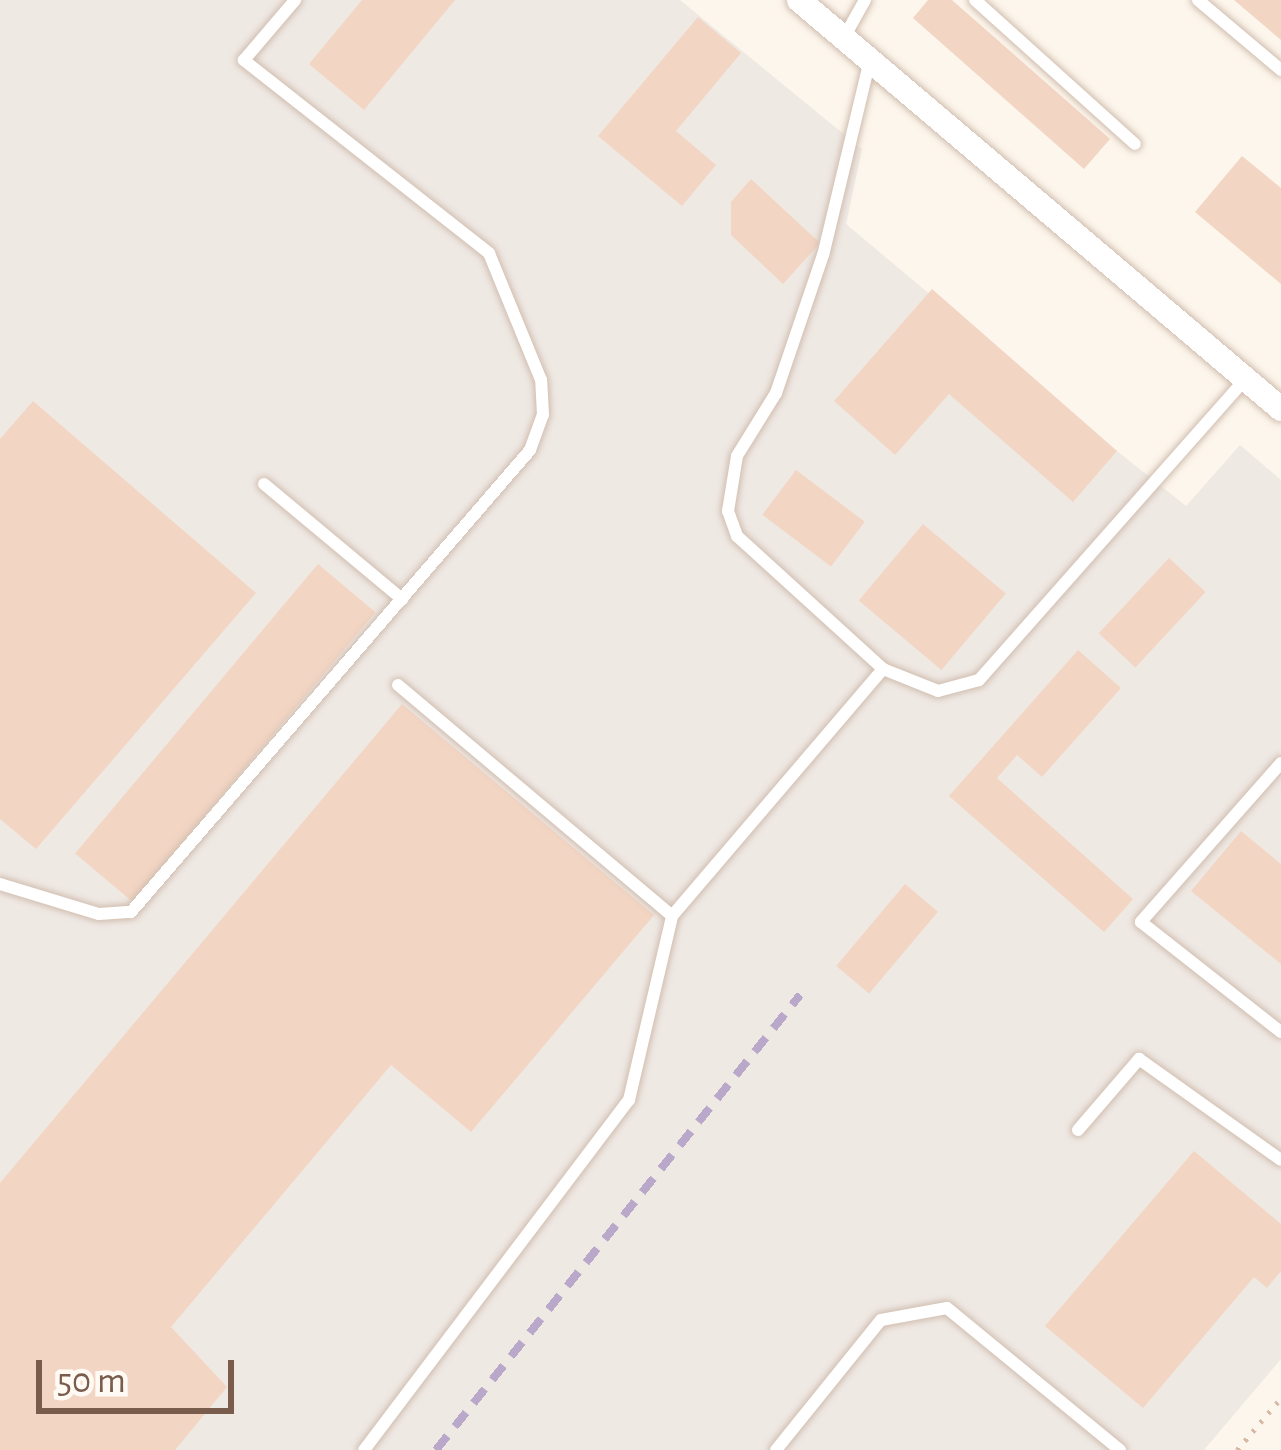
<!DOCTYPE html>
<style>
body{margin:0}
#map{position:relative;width:1281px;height:1450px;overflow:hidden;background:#fdf6ec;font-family:"Alegreya Sans",sans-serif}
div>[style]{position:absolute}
.industrial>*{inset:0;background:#efe9e4}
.building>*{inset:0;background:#f3d5c3;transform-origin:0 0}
.path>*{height:4.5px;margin-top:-2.25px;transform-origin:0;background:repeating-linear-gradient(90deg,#d9b8a5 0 3px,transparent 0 12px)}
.roads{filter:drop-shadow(0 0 3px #d1beb0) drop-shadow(0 0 3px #d1beb0)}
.lane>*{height:12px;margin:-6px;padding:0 6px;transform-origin:6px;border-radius:6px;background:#fff}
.street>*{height:24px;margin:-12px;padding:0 12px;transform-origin:12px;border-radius:12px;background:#fff}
.rail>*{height:8px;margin-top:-4px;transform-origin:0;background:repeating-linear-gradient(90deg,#b9a8c9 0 18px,transparent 0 30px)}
span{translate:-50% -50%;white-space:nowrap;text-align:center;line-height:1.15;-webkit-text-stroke:9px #fffaf3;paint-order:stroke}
.scale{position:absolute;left:36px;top:1360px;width:198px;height:54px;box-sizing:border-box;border:6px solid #7a5c4d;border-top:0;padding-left:15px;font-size:36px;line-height:42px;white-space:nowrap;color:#7a5c4d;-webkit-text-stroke:9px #fffaf3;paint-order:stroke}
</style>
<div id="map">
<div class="industrial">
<i style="clip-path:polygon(0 0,680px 0,862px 149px,846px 224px,1117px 451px,1186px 506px,1240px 445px,1281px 480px,1281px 1359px,1204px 1450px,0 1450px)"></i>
</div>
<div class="building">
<i style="clip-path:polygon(362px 0,455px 0,364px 110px,309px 64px)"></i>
<i style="clip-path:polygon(928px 0,952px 0,1110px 139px,1084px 169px,913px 18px)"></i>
<i style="clip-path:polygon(1234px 0,1281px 0,1281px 40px)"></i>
<i style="clip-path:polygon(698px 17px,741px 53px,676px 131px,716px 165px,682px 206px,598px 136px)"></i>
<i style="clip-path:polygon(1242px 156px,1281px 188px,1281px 284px,1195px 212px)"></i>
<i style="clip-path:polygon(751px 179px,820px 243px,783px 284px,731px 235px,731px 202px)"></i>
<i style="clip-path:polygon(932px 289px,1117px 451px,1073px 502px,949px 394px,895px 455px,834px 401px)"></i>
<i style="clip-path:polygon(33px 401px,256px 593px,36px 849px,0 819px,0 439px)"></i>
<i style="left:796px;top:470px;width:86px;height:56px;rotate:37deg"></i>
<i style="left:923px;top:524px;width:108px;height:100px;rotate:40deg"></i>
<i style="left:1169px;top:558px;width:50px;height:103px;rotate:43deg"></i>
<i style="left:318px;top:564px;width:75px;height:378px;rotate:40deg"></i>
<i style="clip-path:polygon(1078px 650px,1121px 688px,1042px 777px,1017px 755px,997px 778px,1133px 899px,1104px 932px,949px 796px)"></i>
<i style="clip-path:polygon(402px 704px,654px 915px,471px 1132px,391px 1065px,171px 1327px,227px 1387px,175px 1450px,0 1450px,0 1183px)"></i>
<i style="clip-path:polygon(1241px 831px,1281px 864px,1281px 964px,1191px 891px)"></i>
<i style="left:905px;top:884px;width:43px;height:107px;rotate:40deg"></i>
<i style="clip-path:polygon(1194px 1151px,1281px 1224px,1281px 1271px,1267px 1288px,1254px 1277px,1143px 1408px,1045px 1326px)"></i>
</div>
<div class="path">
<i style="left:1237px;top:1450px;width:68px;rotate:-49.8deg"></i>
</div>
<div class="roads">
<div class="lane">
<i style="left:975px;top:0;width:215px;rotate:42deg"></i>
<i style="left:1198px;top:0;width:109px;rotate:40.1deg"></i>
<i style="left:842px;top:41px;width:47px;rotate:-60.7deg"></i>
<i style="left:869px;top:64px;width:196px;rotate:103.5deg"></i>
<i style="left:823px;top:255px;width:146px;rotate:108.8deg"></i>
<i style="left:776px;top:393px;width:74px;rotate:121.8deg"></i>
<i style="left:737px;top:456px;width:56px;rotate:99.3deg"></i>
<i style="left:728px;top:511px;width:27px;rotate:70deg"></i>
<i style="left:737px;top:536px;width:197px;rotate:42.3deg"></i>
<i style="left:883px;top:669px;width:59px;rotate:21.8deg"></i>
<i style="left:938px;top:691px;width:42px;rotate:-15deg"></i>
<i style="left:979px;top:680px;width:400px;rotate:-48.5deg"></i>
<i style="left:264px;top:484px;width:180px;rotate:39.8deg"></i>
<i style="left:398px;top:685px;width:358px;rotate:40.1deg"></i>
<i style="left:672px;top:916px;width:325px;rotate:-49.5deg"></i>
<i style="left:1281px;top:763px;width:212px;rotate:131.4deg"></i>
<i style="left:1141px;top:922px;width:178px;rotate:38.2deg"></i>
<i style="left:0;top:884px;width:103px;rotate:16.9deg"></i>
<i style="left:99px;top:914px;width:32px;rotate:-4deg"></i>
<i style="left:131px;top:912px;width:610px;rotate:-49.18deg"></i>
<i style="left:530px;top:450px;width:37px;rotate:-70deg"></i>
<i style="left:543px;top:415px;width:35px;rotate:-93deg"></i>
<i style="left:541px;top:380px;width:137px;rotate:-112.3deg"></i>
<i style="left:489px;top:253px;width:312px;rotate:-141.8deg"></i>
<i style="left:244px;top:60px;width:79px;rotate:-49.6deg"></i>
<i style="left:1078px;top:1130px;width:94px;rotate:-49.3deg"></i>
<i style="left:1139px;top:1059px;width:174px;rotate:35.4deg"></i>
<i style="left:364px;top:1450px;width:439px;rotate:-52.9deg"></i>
<i style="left:629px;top:1100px;width:189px;rotate:-76.8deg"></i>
<i style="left:776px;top:1450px;width:167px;rotate:-51.1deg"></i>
<i style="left:881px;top:1320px;width:67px;rotate:-10.3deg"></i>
<i style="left:947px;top:1308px;width:224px;rotate:39.4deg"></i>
</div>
<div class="street">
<i style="left:799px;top:0;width:632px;rotate:40.32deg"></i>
</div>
</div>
<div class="rail">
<i style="left:436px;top:1450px;width:583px;rotate:-51.34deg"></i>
</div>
<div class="scale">50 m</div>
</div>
